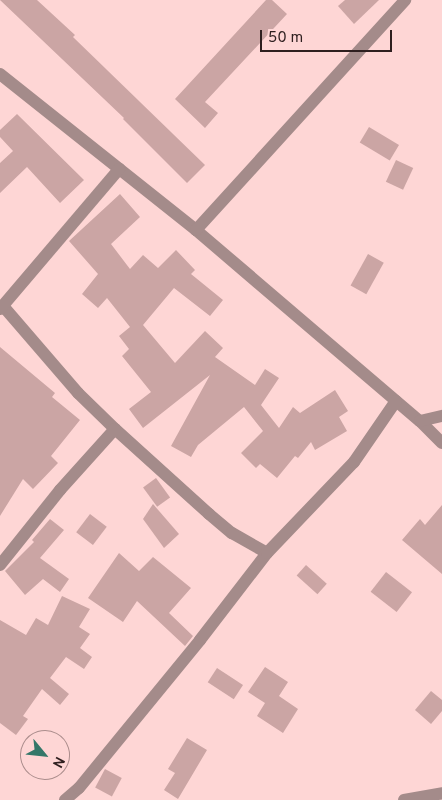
<!DOCTYPE html>
<style>
body{margin:0}
#map{position:relative;width:442px;height:800px;overflow:hidden;background:#fed6d5;font-family:Overpass,sans-serif}
div>[style]{position:absolute}
.building>*{inset:0;background:#cba5a4;transform-origin:0 0}
.street>*{height:12px;margin:-6px;padding:0 6px;transform-origin:6px;border-radius:6px;background:#a48b8a}
span{translate:-50% -50%;white-space:nowrap;text-align:center;line-height:1.15;-webkit-text-stroke:5px #fed6d5;paint-order:stroke}
.north{position:absolute;left:20px;top:730px;width:50px;height:50px;box-sizing:border-box;background:#fed6d5;border:1px solid #ab8d8c;border-radius:50%;rotate:118deg;font-size:14px;font-weight:700;line-height:20px;text-align:center;color:#2e1f1f}
.north::after{content:'';display:block;margin:auto;width:18px;height:22px;background:#347769;clip-path:polygon(50% 0,100% 100%,50% 72%,0 100%)}
.scale{position:absolute;left:260px;top:30px;width:132px;height:22px;box-sizing:border-box;border:2px solid #2e1f1f;border-top:0;padding-left:6px;font-size:15px;line-height:18px;white-space:nowrap;color:#2e1f1f;-webkit-text-stroke:4px #fed6d5;paint-order:stroke}
</style>
<div id="map">
<div class="building">
<i style="clip-path:polygon(0 0,37px 0,75px 35px,73px 37px,205px 165px,187px 183px,123px 119px,124px 118px)"></i>
<i style="clip-path:polygon(266px 0,272px 0,287px 14px,205px 102px,218px 113px,205px 128px,175px 99px)"></i>
<i style="clip-path:polygon(345px 0,379px 0,354px 24px,338px 6px)"></i>
<i style="clip-path:polygon(17px 114px,84px 180px,60px 203px,27px 167px,0 193px,0 163px,13px 151px,0 137px,0 130px)"></i>
<i style="left:369px;top:127px;width:35px;height:18px;rotate:31deg"></i>
<i style="left:396px;top:160px;width:19px;height:24px;rotate:25deg"></i>
<i style="clip-path:polygon(120px 194px,140px 217px,111px 244px,130px 269px,143px 255px,158px 268px,176px 250px,195px 270px,191px 274px,223px 300px,210px 316px,174px 288px,143px 325px,175px 363px,205px 331px,223px 348px,215px 357px,255px 385px,265px 369px,279px 378px,261px 405px,279px 428px,293px 407px,300px 413px,335px 390px,348px 411px,339px 417px,347px 431px,315px 450px,311px 442px,298px 458px,295px 456px,277px 478px,260px 464px,256px 468px,241px 453px,263px 431px,244px 407px,198px 445px,191px 457px,171px 446px,210px 375px,143px 428px,129px 409px,151px 392px,122px 356px,129px 349px,119px 336px,130px 327px,107px 298px,98px 308px,82px 294px,98px 274px,69px 241px)"></i>
<i style="left:368px;top:254px;width:18px;height:36px;rotate:29deg"></i>
<i style="clip-path:polygon(0 347px,55px 393px,52px 397px,80px 420px,51px 456px,58px 463px,33px 489px,23px 479px,0 516px)"></i>
<i style="left:156px;top:478px;width:24px;height:16px;rotate:54deg"></i>
<i style="clip-path:polygon(153px 504px,179px 534px,164px 548px,143px 519px)"></i>
<i style="clip-path:polygon(442px 505px,442px 574px,402px 540px,420px 519px,425px 525px)"></i>
<i style="left:90px;top:514px;width:21px;height:23px;rotate:37deg"></i>
<i style="clip-path:polygon(50px 519px,64px 530px,40px 558px,69px 579px,60px 592px,43px 579px,25px 595px,5px 571px,34px 542px,32px 540px)"></i>
<i style="clip-path:polygon(119px 553px,139px 571px,153px 557px,191px 588px,169px 613px,193px 636px,185px 646px,137px 601px,123px 622px,88px 598px)"></i>
<i style="left:306px;top:565px;width:28px;height:14px;rotate:42deg"></i>
<i style="left:386px;top:572px;width:33px;height:25px;rotate:38deg"></i>
<i style="clip-path:polygon(62px 596px,90px 609px,79px 627px,90px 634px,80px 648px,92px 657px,84px 669px,66px 657px,50px 678px,69px 694px,60px 705px,42px 689px,23px 716px,28px 719px,16px 735px,0 723px,0 620px,26px 635px,36px 618px,48px 625px)"></i>
<i style="clip-path:polygon(265px 667px,288px 682px,279px 696px,298px 709px,283px 733px,257px 716px,265px 703px,248px 692px)"></i>
<i style="left:217px;top:668px;width:31px;height:17px;rotate:33deg"></i>
<i style="clip-path:polygon(431px 691px,442px 700px,442px 711px,431px 724px,415px 710px)"></i>
<i style="clip-path:polygon(187px 738px,207px 750px,178px 799px,164px 790px,175px 773px,168px 769px)"></i>
<i style="left:105px;top:769px;width:19px;height:21px;rotate:28deg"></i>
</div>
<div class="street">
<i style="left:0;top:74px;width:251px;rotate:38.5deg"></i>
<i style="left:196px;top:230px;width:294px;rotate:40.5deg"></i>
<i style="left:420px;top:421px;width:31px;rotate:45deg"></i>
<i style="left:196px;top:230px;width:311px;rotate:-47.7deg"></i>
<i style="left:3px;top:306px;width:115px;rotate:49.2deg"></i>
<i style="left:78px;top:393px;width:52px;rotate:44.2deg"></i>
<i style="left:115px;top:429px;width:127px;rotate:42.1deg"></i>
<i style="left:209px;top:514px;width:30px;rotate:40deg"></i>
<i style="left:232px;top:533px;width:40px;rotate:29.7deg"></i>
<i style="left:0;top:309px;width:184px;rotate:-49.6deg"></i>
<i style="left:420px;top:421px;width:23px;rotate:-13deg"></i>
<i style="left:0;top:565px;width:96px;rotate:-51.3deg"></i>
<i style="left:60px;top:490px;width:82px;rotate:-48deg"></i>
<i style="left:65px;top:800px;width:18px;rotate:-41deg"></i>
<i style="left:79px;top:788px;width:191px;rotate:-50.7deg"></i>
<i style="left:200px;top:640px;width:110px;rotate:-52.4deg"></i>
<i style="left:267px;top:553px;width:126px;rotate:-46.3deg"></i>
<i style="left:354px;top:462px;width:74px;rotate:-55.5deg"></i>
<i style="left:404px;top:800px;width:39px;rotate:-10deg"></i>
</div>
<div class="north">N</div>
<div class="scale">50 m</div>
</div>
